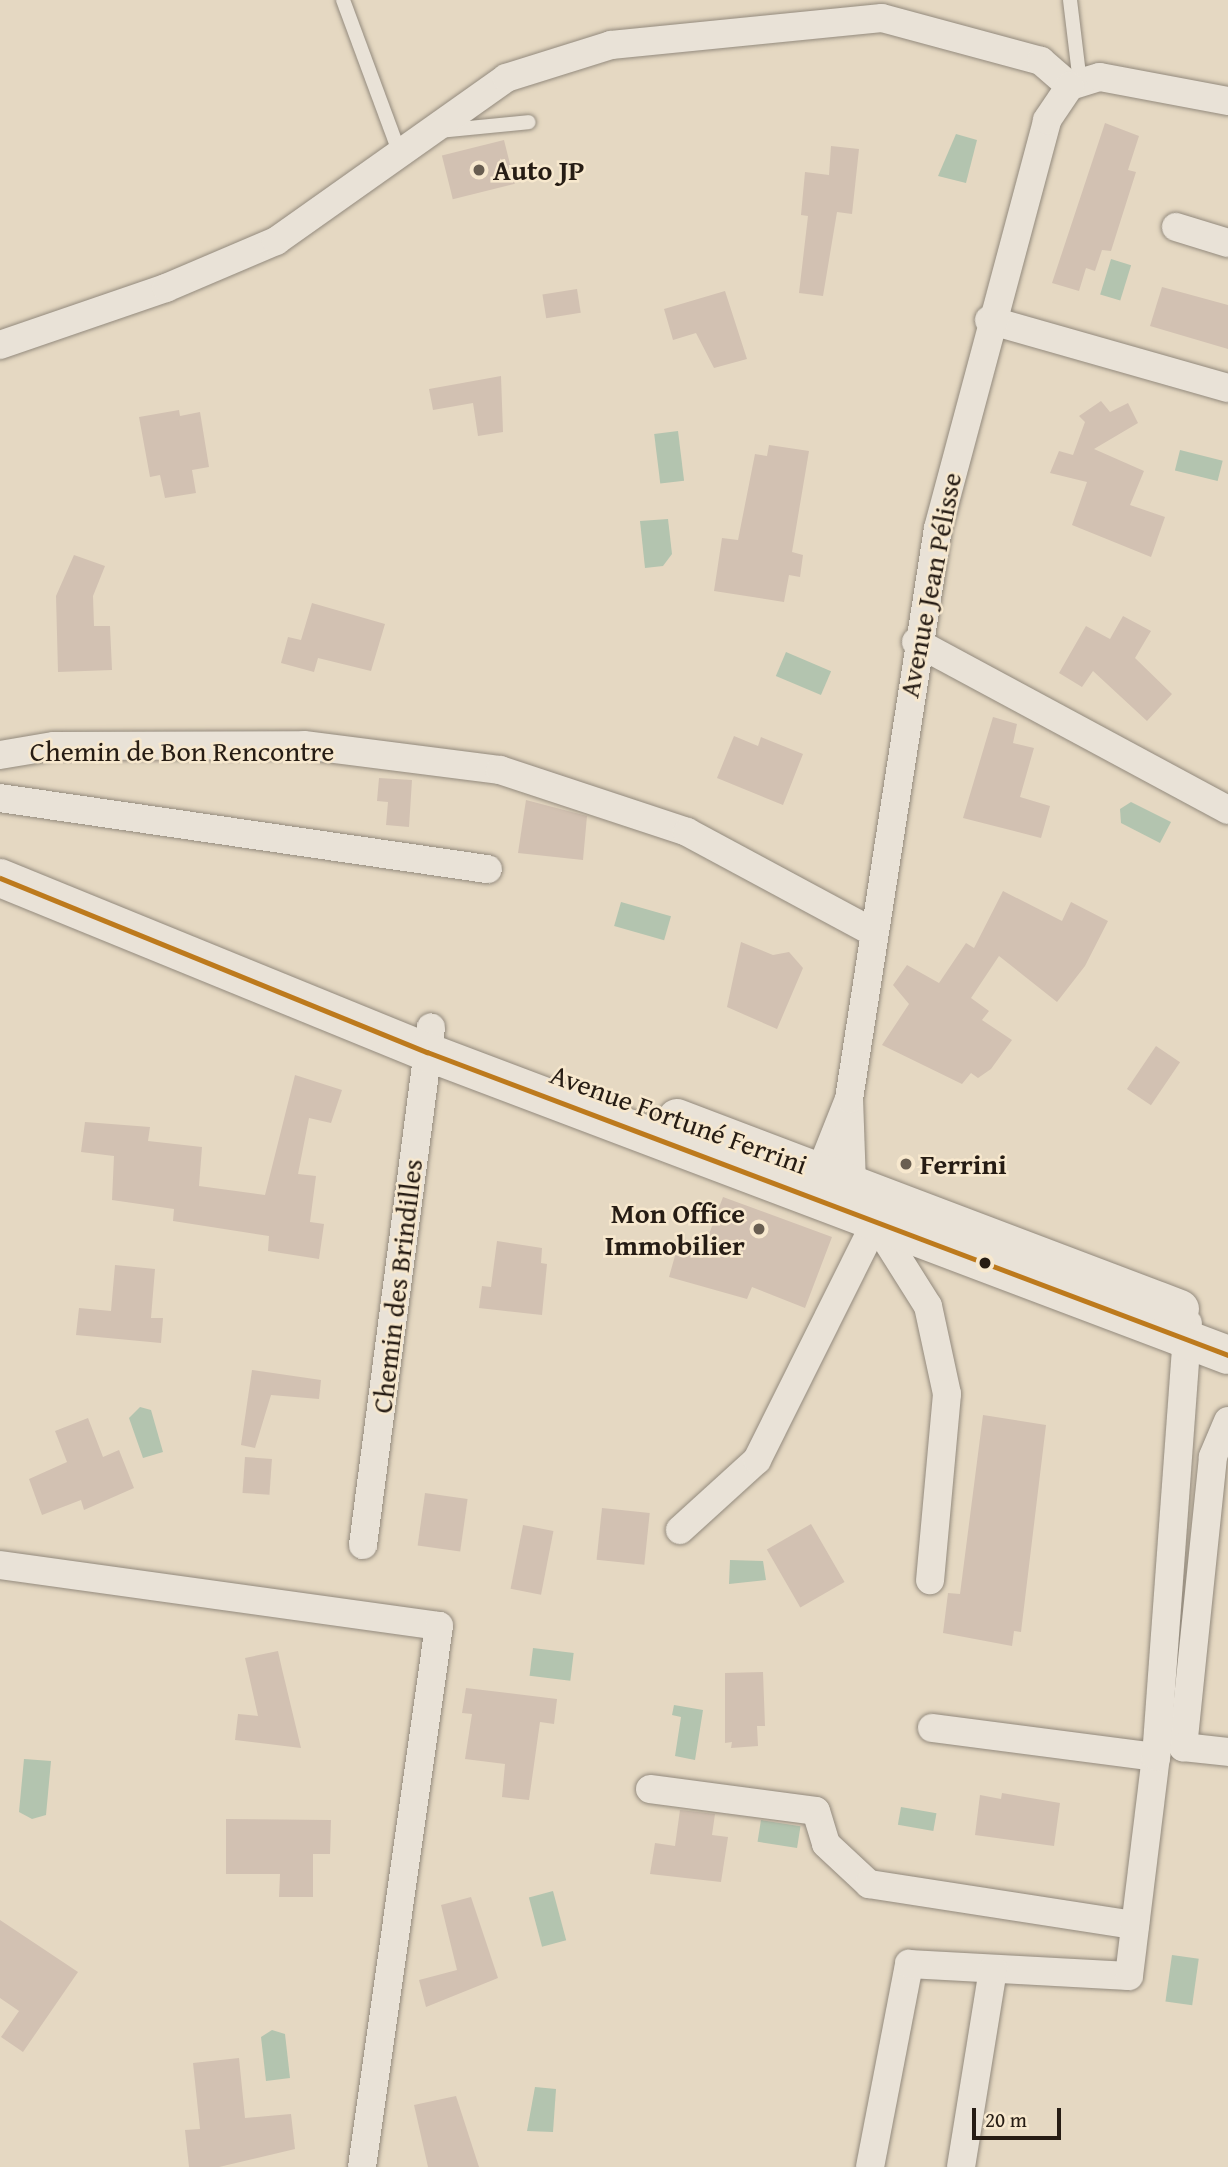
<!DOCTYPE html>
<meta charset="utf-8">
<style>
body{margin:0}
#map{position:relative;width:1228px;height:2167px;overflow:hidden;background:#e5d8c2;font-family:"Gentium Book Plus",serif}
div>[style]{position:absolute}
.water>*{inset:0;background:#b3c4af;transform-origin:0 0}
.building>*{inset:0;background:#d2c1b2;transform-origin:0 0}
.roads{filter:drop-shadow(0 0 2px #938a7d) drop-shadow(0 0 2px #938a7d)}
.lane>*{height:14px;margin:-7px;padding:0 7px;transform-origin:7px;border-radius:7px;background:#e9e2d7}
.street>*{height:28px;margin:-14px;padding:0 14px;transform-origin:14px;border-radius:14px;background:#e9e2d7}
.secondary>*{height:38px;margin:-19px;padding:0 19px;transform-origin:19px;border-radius:19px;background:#e9e2d7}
.bus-1>*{height:5px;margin:-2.5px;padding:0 2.5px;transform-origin:2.5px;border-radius:2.5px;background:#bd7a1d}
.dots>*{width:19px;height:19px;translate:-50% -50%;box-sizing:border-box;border:4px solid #f7e8ce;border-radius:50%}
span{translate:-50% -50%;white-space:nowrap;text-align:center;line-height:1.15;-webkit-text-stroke:5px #f7e8ce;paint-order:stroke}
.poi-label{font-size:28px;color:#261c14;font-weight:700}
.left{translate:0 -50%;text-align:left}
.right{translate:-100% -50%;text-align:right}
.street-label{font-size:28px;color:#261c14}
.scale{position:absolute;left:972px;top:2108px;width:89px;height:32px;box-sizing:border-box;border:4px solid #261c14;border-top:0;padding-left:9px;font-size:21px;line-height:24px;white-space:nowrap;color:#261c14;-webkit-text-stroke:5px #f7e8ce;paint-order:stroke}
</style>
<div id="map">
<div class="water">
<i style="clip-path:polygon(956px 134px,977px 140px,966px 183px,938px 176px)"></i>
<i style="left:1111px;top:259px;width:21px;height:37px;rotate:17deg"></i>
<i style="left:678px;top:431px;width:50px;height:24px;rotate:83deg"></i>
<i style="left:1180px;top:450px;width:44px;height:21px;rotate:14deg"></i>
<i style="clip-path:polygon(668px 519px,672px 554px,663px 566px,645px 568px,640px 521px)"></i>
<i style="left:786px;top:652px;width:49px;height:26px;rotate:23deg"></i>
<i style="clip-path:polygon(1131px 802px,1171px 822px,1160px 843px,1121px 823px,1120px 809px)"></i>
<i style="left:621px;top:902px;width:52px;height:25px;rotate:16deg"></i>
<i style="clip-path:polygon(140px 1407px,151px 1410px,163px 1452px,143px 1458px,129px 1418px)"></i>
<i style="clip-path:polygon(730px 1560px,763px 1561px,766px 1580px,729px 1584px)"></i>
<i style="left:533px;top:1648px;width:41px;height:28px;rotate:7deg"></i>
<i style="clip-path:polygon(674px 1705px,703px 1710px,695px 1760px,675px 1756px,681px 1717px,672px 1715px)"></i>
<i style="clip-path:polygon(24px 1759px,51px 1761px,46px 1815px,32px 1819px,19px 1812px)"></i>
<i style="left:901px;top:1807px;width:36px;height:18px;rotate:10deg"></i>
<i style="left:761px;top:1820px;width:40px;height:22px;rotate:9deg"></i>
<i style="left:553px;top:1891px;width:51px;height:25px;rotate:75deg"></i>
<i style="left:1172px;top:1955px;width:27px;height:47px;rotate:8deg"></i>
<i style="clip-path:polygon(272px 2030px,285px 2034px,290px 2078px,266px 2081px,261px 2037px)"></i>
<i style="clip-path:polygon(535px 2087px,556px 2089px,553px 2132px,527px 2131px)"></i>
</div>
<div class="building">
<i style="clip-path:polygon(1105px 123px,1139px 136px,1128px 170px,1136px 172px,1111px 251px,1102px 250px,1095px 271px,1086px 268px,1079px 291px,1052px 283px)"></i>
<i style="left:504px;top:140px;width:45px;height:64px;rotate:76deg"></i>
<i style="clip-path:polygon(831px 146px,859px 149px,852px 214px,837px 212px,823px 296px,799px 293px,808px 216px,801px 215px,805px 172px,829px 175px)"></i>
<i style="clip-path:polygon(1162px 287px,1228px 305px,1228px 349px,1150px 326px)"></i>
<i style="left:577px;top:289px;width:24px;height:35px;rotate:81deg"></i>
<i style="clip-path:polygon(725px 291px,747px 359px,714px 368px,696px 333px,673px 340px,664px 309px)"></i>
<i style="clip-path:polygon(501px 376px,503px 432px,478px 436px,473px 403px,433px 410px,429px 389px)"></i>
<i style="clip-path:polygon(1101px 401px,1110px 412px,1128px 403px,1138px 423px,1094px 449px,1144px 471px,1130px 505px,1165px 517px,1151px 557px,1072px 525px,1087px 482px,1050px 473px,1059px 451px,1073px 455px,1085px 422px,1079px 416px)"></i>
<i style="clip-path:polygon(179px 410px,180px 416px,200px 412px,209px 467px,192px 470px,196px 493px,165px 498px,160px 475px,150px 477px,139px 417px)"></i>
<i style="clip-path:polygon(769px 445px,809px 451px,792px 552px,803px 555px,800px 577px,789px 575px,784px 602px,714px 591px,722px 538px,738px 540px,755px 454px,767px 456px)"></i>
<i style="clip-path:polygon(74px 555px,105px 566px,93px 596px,94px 626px,110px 626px,112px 670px,58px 672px,56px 596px)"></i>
<i style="clip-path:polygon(312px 603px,385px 624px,371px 671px,318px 658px,314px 672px,281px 663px,288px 637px,301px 640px)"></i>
<i style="clip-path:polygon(1123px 616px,1151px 631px,1135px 658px,1172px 694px,1147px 721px,1093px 671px,1082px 687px,1059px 673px,1086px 626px,1110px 639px)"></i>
<i style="clip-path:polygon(993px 717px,1017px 724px,1013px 743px,1034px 748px,1020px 797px,1050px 806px,1041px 838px,963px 818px)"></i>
<i style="clip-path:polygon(734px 736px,758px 746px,761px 737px,803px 754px,783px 805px,717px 778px)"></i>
<i style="clip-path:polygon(379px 778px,412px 780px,409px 827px,386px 825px,388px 802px,377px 801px)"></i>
<i style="clip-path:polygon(526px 800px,587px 816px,583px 860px,518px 853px)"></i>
<i style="clip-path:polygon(1003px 891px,1062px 921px,1071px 902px,1108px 921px,1085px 966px,1057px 1002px,999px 956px,971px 998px,989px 1011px,982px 1020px,1012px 1040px,991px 1069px,978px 1078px,971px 1073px,962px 1084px,882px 1045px,909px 1004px,893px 985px,907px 965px,939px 983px,966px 943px,974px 948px)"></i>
<i style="clip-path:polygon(741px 942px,773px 955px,789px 952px,803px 968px,777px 1029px,727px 1007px)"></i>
<i style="left:1156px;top:1046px;width:29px;height:52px;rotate:34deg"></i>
<i style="clip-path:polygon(295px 1075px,342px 1090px,331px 1123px,309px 1118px,298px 1174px,316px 1176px,310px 1222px,324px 1224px,319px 1259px,268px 1251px,269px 1236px,173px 1221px,174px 1209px,112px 1200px,114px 1156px,81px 1152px,85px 1122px,150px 1127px,148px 1141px,202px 1147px,199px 1186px,265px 1195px)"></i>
<i style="clip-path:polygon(723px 1197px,832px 1237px,805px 1308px,752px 1287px,747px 1299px,669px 1277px,680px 1238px,705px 1245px)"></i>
<i style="clip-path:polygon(497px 1241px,542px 1248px,541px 1263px,547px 1264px,542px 1315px,479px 1308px,482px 1286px,491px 1287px)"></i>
<i style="clip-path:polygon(115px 1265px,155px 1269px,151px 1318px,163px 1318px,161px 1343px,76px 1335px,79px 1308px,111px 1311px)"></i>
<i style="clip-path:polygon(252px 1370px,321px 1380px,319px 1399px,271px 1395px,255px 1448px,241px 1445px)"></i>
<i style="clip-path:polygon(983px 1415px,1046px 1425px,1021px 1632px,1014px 1631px,1012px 1646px,943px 1633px,948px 1593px,960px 1594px)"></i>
<i style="clip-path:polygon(88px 1418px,103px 1457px,119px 1450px,134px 1488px,84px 1510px,81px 1500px,42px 1515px,29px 1479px,67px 1462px,55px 1431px)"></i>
<i style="left:245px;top:1457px;width:27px;height:36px;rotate:4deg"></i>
<i style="left:425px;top:1493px;width:43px;height:53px;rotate:8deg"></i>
<i style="left:602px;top:1508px;width:48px;height:52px;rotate:6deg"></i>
<i style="left:811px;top:1524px;width:67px;height:51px;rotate:60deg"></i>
<i style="left:523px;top:1525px;width:31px;height:65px;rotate:11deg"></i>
<i style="clip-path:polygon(278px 1651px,282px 1669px,301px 1748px,235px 1740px,238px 1714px,258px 1716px,245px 1658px)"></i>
<i style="clip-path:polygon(763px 1672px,765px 1726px,757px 1726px,758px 1746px,731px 1748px,732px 1742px,725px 1743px,725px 1673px)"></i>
<i style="clip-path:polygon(466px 1688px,557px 1699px,554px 1724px,540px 1722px,529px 1800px,502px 1797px,505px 1764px,465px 1759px,472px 1714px,462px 1713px)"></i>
<i style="clip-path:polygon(1002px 1793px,1060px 1803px,1054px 1846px,975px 1835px,980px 1795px,1001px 1799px)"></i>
<i style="clip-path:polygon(680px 1810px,715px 1814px,712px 1835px,728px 1837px,721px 1882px,650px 1874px,655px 1843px,675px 1846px)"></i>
<i style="clip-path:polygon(226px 1819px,331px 1820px,330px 1854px,313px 1854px,313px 1897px,279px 1897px,280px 1874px,226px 1874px)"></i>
<i style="clip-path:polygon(471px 1897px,498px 1978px,426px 2007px,419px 1980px,457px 1970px,441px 1905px)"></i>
<i style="clip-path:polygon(0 1920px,78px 1972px,23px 2052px,1px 2037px,19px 2011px,0 1998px)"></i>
<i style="clip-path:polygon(239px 2058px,245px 2118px,291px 2114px,295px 2149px,219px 2167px,189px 2167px,185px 2130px,200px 2129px,193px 2063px)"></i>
<i style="clip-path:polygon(456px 2096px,479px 2167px,428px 2167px,414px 2105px)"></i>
</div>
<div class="roads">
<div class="lane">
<i style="left:343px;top:0;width:164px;rotate:69.7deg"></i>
<i style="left:1070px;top:0;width:84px;rotate:83.1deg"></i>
<i style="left:438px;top:131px;width:91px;rotate:-5.6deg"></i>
</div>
<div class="street">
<i style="left:1070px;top:86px;width:31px;rotate:-17deg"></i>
<i style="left:1100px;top:77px;width:130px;rotate:10.6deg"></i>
<i style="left:1176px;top:227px;width:54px;rotate:17.1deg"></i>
<i style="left:989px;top:320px;width:248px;rotate:15.9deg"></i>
<i style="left:0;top:345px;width:176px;rotate:-19deg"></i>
<i style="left:166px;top:288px;width:120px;rotate:-23.1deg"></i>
<i style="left:276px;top:241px;width:282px;rotate:-35.3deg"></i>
<i style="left:506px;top:78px;width:110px;rotate:-17.4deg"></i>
<i style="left:611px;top:45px;width:272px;rotate:-5.7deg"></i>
<i style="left:882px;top:18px;width:165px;rotate:15.1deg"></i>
<i style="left:1041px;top:61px;width:38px;rotate:41deg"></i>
<i style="left:916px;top:642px;width:354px;rotate:28.3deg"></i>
<i style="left:0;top:755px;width:55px;rotate:-9.5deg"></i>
<i style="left:54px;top:746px;width:250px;rotate:-0.2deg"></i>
<i style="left:304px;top:745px;width:198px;rotate:7.3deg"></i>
<i style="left:500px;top:770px;width:197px;rotate:18.3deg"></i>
<i style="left:687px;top:832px;width:211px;rotate:28.3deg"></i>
<i style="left:0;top:798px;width:493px;rotate:8.3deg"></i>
<i style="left:849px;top:1099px;width:79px;rotate:111.7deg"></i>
<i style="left:820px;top:1172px;width:34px;rotate:75deg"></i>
<i style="left:829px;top:1205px;width:31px;rotate:-42deg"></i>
<i style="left:852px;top:1184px;width:85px;rotate:-92deg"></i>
<i style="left:849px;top:1099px;width:578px;rotate:-81.14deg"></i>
<i style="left:938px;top:528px;width:422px;rotate:-75deg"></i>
<i style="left:1047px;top:120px;width:41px;rotate:-55.9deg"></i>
<i style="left:875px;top:1222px;width:99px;rotate:57.8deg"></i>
<i style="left:928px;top:1306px;width:90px;rotate:77.8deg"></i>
<i style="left:947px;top:1394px;width:187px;rotate:95.2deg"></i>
<i style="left:1228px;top:1421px;width:39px;rotate:113deg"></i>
<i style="left:1213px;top:1457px;width:292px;rotate:95.9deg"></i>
<i style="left:1183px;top:1747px;width:45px;rotate:6.3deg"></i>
<i style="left:680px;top:1530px;width:104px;rotate:-42.3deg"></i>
<i style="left:757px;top:1460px;width:285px;rotate:-63.5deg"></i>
<i style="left:363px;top:1545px;width:522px;rotate:-82.52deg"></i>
<i style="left:0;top:1565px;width:443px;rotate:7.9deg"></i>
<i style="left:439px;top:1626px;width:546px;rotate:98.1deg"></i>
<i style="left:932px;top:1728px;width:226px;rotate:7.4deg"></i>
<i style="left:650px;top:1789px;width:167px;rotate:7.5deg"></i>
<i style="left:816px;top:1811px;width:34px;rotate:73deg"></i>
<i style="left:826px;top:1844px;width:59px;rotate:42.9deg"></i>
<i style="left:869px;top:1884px;width:269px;rotate:8.8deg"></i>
<i style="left:870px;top:2167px;width:207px;rotate:-79.1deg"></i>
<i style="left:909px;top:1964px;width:220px;rotate:3.1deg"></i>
<i style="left:1129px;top:1976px;width:221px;rotate:-83deg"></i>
<i style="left:1156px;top:1757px;width:435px;rotate:-85.8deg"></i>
<i style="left:961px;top:2167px;width:200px;rotate:-80.8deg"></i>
</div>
<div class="secondary">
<i style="left:0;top:878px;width:461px;rotate:22.2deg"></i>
<i style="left:427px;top:1052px;width:856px;rotate:20.72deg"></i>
<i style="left:677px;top:1118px;width:538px;rotate:20.79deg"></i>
</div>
</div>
<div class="bus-1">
<i style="left:0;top:878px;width:461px;rotate:22.2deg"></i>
<i style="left:427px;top:1052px;width:856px;rotate:20.72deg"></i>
</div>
<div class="dots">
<i style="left:479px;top:170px;background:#695e51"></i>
<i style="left:906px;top:1164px;background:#695e51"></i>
<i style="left:759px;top:1229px;background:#695e51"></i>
<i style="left:985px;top:1263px;background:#261c14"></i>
</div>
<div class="poi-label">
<span class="left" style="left:493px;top:170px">Auto JP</span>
<span class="left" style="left:920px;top:1164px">Ferrini</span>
<span class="right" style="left:745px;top:1229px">Mon Office<br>Immobilier</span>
</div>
<div class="street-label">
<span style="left:930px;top:585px;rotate:-79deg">Avenue Jean Pélisse</span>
<span style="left:182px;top:751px">Chemin de Bon Rencontre</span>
<span style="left:679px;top:1119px;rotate:20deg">Avenue Fortuné Ferrini</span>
<span style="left:397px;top:1286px;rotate:-83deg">Chemin des Brindilles</span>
</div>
<div class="scale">20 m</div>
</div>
